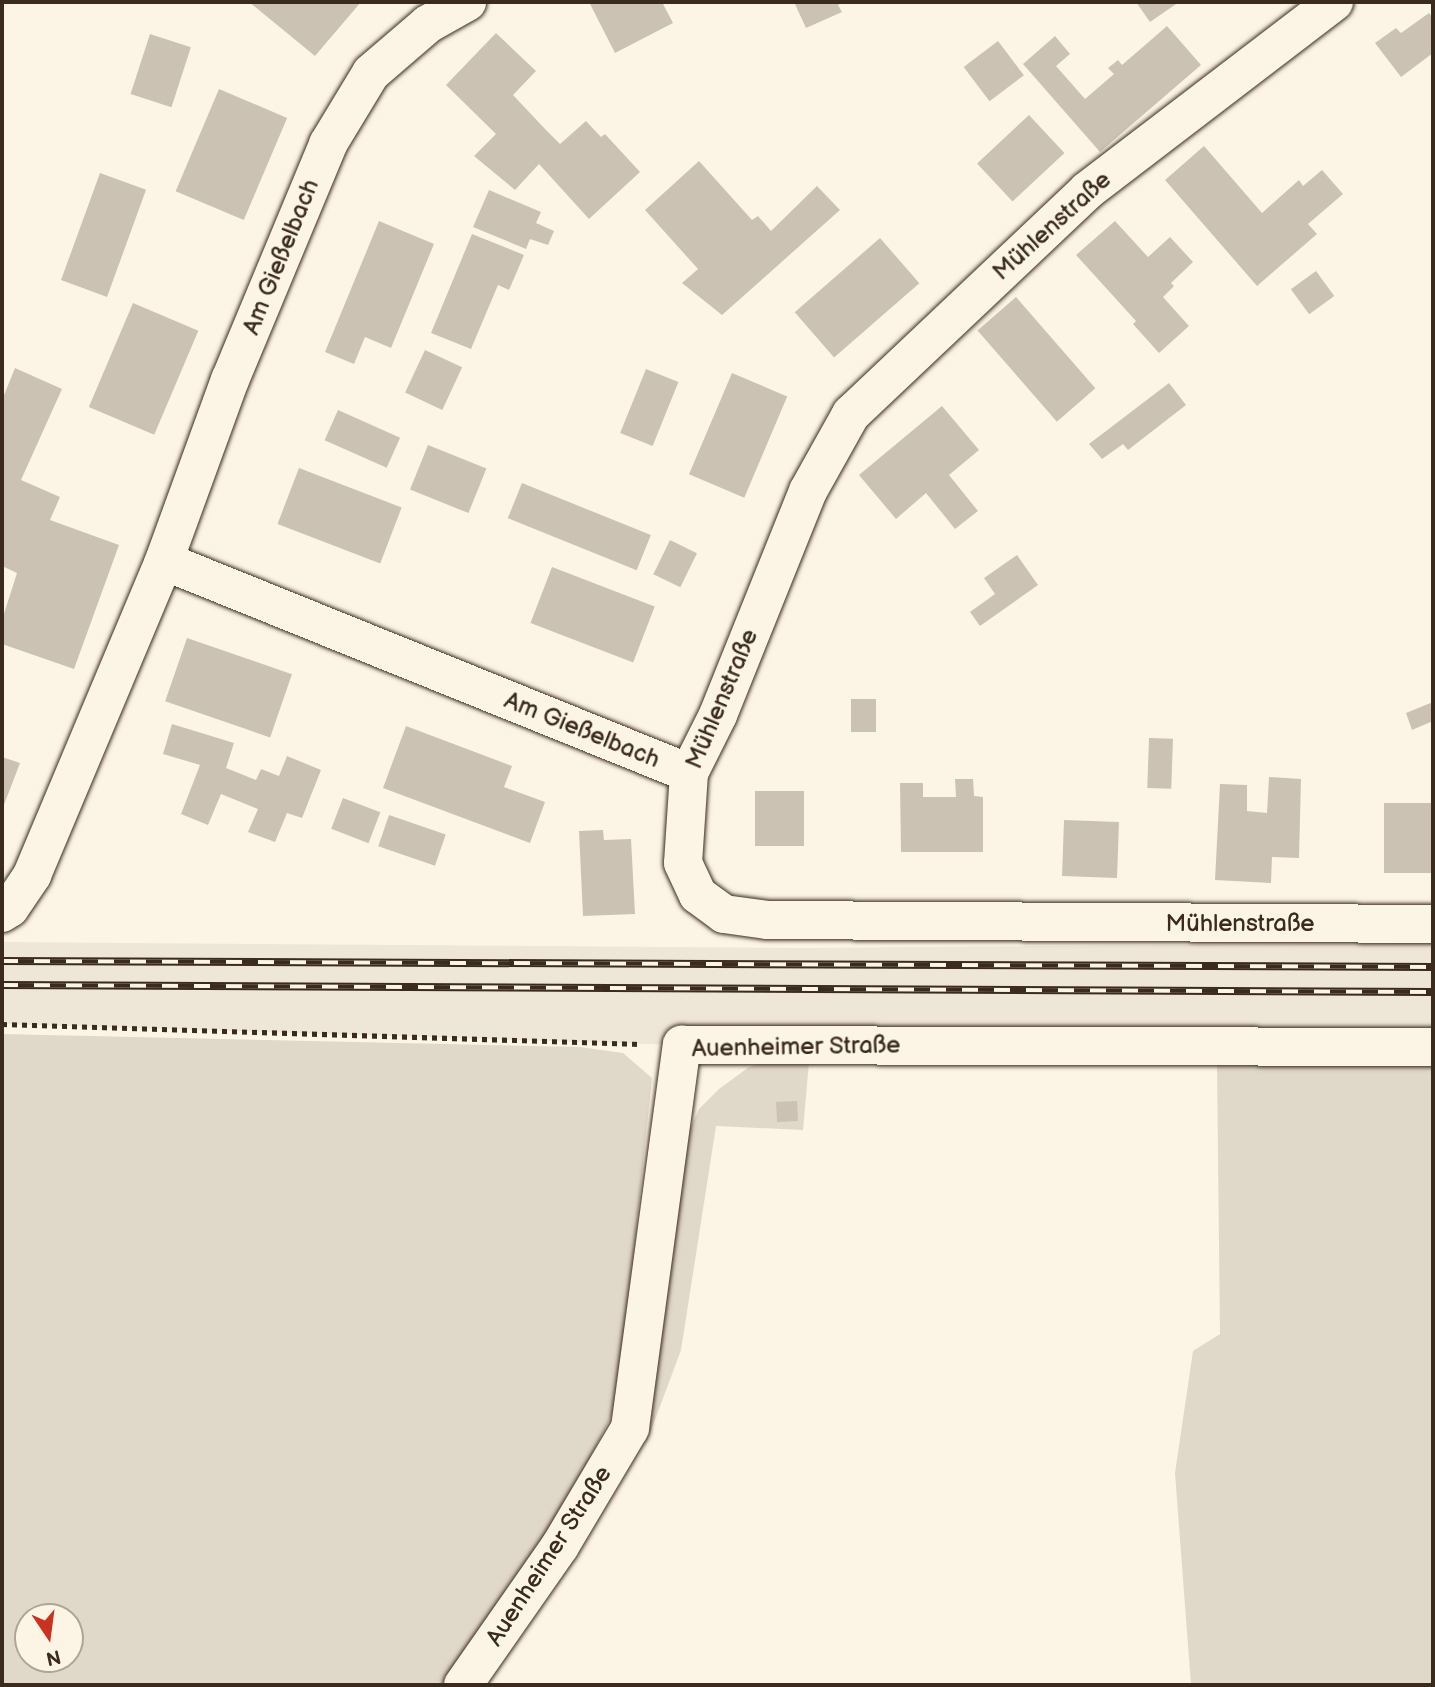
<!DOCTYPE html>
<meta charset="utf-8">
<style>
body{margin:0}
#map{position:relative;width:1435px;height:1687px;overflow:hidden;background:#fcf5e5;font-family:"Balsamiq Sans",sans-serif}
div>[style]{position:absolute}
.built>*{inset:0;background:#eee6d6}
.green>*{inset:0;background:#e0d8c8}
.building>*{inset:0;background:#ccc2b3;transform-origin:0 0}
.path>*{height:4.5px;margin-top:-2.25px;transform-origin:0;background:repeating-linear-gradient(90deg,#3b2a1e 0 5px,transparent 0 10px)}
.roads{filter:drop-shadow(0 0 2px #3b2a1e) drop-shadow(0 0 2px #3b2a1e)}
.street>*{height:38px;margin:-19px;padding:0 19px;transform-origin:19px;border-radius:19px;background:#fcf5e5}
.rail>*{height:8px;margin-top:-4px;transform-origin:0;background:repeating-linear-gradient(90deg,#fcf5e5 0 16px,#3b2a1e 0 32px);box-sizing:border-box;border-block:2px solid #3b2a1e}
span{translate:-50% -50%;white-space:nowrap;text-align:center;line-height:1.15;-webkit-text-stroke:5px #fcf5e5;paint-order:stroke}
.street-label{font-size:24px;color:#3b2a1e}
.frame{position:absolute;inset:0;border:4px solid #3b2a1e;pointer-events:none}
.north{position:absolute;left:14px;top:1603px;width:70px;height:70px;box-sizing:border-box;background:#fcf5e5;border:2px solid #afa495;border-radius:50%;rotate:167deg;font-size:19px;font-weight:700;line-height:28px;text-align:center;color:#3b2a1e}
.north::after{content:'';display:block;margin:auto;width:24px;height:32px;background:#c8321e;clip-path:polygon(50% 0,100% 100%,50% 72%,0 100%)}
</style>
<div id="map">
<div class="built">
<i style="clip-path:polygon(2px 942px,805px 948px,1433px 943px,1433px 1047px,682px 1045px,2px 1024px)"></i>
</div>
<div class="green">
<i style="clip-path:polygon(evenodd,2px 1034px,580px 1047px,623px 1053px,652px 1078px,618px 1403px,538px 1559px,449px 1685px,2px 1685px,2px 1034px,28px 1617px,70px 1617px,70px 1659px,28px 1659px,28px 1617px)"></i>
<i style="clip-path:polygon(773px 1061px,809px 1062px,803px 1130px,716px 1126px,681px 1350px,646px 1444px,668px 1238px,690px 1129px,699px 1109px,719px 1089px,749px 1067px)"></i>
<i style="clip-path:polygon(1217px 1065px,1433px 1066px,1433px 1685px,1191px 1685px,1175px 1473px,1193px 1351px,1220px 1334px)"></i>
</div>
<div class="building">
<i style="clip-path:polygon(249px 2px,361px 2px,315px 56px)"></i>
<i style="clip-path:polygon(589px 2px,662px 2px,673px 23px,615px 53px)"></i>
<i style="clip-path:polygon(794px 2px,844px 2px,838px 5px,842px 12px,806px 28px)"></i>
<i style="clip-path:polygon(1136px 2px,1179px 2px,1150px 22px)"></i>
<i style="clip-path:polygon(1429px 13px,1433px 18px,1433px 53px,1401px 77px,1375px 43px,1396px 28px,1401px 33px)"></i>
<i style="clip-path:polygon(1167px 26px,1201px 65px,1100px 152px,1023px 64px,1055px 36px,1070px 54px,1056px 66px,1085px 99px,1114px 74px,1108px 68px,1118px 60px,1122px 65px)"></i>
<i style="clip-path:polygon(496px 33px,536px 71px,513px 95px,546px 130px,560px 144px,586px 121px,601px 137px,605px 134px,640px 172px,589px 219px,539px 164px,515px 190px,474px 156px,496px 134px,446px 85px)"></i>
<i style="left:150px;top:34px;width:43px;height:63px;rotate:18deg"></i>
<i style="left:998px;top:41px;width:43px;height:43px;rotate:53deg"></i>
<i style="left:219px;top:89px;width:74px;height:111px;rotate:23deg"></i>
<i style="left:1029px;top:115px;width:52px;height:71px;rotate:47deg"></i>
<i style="clip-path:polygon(1204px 146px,1262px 213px,1299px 180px,1303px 186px,1322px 170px,1343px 194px,1308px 224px,1317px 234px,1257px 286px,1165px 180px)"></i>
<i style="clip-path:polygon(699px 161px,752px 220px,758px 216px,771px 231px,817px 186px,840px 210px,722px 315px,682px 283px,698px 269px,645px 210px)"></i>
<i style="left:100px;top:173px;width:49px;height:114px;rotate:20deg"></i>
<i style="clip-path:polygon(489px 190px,541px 212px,536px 223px,554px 231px,548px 245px,530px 239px,526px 249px,473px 227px)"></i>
<i style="clip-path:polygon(379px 221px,434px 244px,391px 348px,365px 337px,354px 364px,325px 352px)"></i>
<i style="clip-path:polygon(1115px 221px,1148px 257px,1170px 237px,1193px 262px,1171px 283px,1174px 286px,1163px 297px,1189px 326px,1159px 353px,1133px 324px,1136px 321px,1076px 255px)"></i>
<i style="clip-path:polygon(472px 234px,524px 255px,509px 290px,498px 285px,471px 349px,431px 333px)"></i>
<i style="left:880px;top:238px;width:60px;height:113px;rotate:49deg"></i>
<i style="left:1316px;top:271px;width:31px;height:31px;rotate:54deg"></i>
<i style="left:1016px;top:297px;width:121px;height:51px;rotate:49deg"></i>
<i style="left:133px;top:303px;width:71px;height:113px;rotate:23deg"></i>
<i style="left:425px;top:350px;width:41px;height:47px;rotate:25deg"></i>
<i style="clip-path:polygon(15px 368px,62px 389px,21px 480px,60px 497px,50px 520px,119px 545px,74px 669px,2px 644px,2px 620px,17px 573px,2px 566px,2px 400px)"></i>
<i style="left:646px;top:369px;width:35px;height:69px;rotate:22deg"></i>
<i style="left:732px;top:373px;width:60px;height:110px;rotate:23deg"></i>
<i style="clip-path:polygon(1169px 383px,1186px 405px,1128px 450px,1123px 444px,1102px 459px,1089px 444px)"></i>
<i style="clip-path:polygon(942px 406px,979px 450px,949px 475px,978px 511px,955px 529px,926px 493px,896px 519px,859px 475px)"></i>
<i style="left:338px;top:410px;width:68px;height:33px;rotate:24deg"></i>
<i style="left:428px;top:445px;width:63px;height:48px;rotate:22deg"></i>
<i style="left:299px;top:468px;width:110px;height:60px;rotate:21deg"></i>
<i style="left:522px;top:483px;width:139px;height:38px;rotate:22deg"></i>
<i style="left:670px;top:540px;width:30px;height:38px;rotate:26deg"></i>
<i style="clip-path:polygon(1017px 555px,1038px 585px,980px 626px,970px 612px,995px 594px,984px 578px)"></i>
<i style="left:552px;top:567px;width:110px;height:60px;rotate:21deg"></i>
<i style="left:187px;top:638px;width:111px;height:67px;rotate:19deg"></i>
<i style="left:851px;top:699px;width:25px;height:33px"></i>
<i style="clip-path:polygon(1433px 702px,1433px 721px,1412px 730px,1406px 713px)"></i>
<i style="clip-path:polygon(172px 724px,234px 743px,226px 768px,256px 780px,261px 769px,279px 776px,287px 756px,321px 770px,302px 818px,287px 813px,275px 842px,248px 832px,258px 809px,221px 794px,208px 825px,181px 814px,200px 765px,163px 754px)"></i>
<i style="clip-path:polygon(406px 726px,512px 766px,504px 787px,545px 802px,530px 843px,383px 788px)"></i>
<i style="left:1149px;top:738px;width:24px;height:50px;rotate:2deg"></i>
<i style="clip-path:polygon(2px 757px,20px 763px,2px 810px)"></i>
<i style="clip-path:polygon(1269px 777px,1301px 779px,1299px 858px,1272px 857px,1271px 883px,1215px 880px,1220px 784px,1247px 785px,1247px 811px,1267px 813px)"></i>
<i style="clip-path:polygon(955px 779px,973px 779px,974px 796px,983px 797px,983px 852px,901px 852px,900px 783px,923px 783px,923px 797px,956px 797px)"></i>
<i style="left:804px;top:791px;width:55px;height:49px;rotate:90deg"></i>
<i style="left:343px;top:798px;width:40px;height:33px;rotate:21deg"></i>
<i style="left:1384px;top:803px;width:49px;height:70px"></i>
<i style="left:389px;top:815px;width:60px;height:33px;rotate:19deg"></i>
<i style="left:1064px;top:820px;width:55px;height:56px;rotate:2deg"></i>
<i style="clip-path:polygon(603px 830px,604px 840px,631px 839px,635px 914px,583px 916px,579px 831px)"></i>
<i style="left:797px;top:1101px;width:20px;height:21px;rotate:87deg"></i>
</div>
<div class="path">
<i style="left:2px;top:1024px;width:639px;rotate:1.79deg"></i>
</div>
<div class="roads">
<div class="street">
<i style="left:1334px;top:2px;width:311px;rotate:142.6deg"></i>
<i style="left:1087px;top:191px;width:325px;rotate:136.6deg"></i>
<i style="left:851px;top:414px;width:88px;rotate:119.2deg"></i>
<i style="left:808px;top:491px;width:241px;rotate:111.9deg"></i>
<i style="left:718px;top:715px;width:65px;rotate:116.6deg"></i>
<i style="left:689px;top:773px;width:90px;rotate:93.8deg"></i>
<i style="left:683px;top:863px;width:35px;rotate:65deg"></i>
<i style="left:698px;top:895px;width:32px;rotate:36deg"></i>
<i style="left:724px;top:914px;width:43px;rotate:7.9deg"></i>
<i style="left:767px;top:920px;width:666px;rotate:0.34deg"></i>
<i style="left:164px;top:561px;width:193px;rotate:-70deg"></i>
<i style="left:230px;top:380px;width:256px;rotate:-67.4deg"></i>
<i style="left:328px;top:144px;width:83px;rotate:-58.8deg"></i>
<i style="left:371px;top:73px;width:75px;rotate:-40.7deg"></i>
<i style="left:428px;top:24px;width:45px;rotate:-29.4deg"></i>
<i style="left:2px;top:913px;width:9px;rotate:-32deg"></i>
<i style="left:10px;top:908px;width:40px;rotate:-56deg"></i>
<i style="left:32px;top:875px;width:341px;rotate:-67.2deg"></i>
<i style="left:164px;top:561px;width:566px;rotate:21.99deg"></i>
<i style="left:463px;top:1685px;width:169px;rotate:-55.1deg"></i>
<i style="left:560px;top:1546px;width:137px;rotate:-59.3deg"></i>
<i style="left:630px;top:1428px;width:387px;rotate:-82.3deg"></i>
<i style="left:682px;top:1045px;width:751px;rotate:0.15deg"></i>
</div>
</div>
<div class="rail">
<i style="left:2px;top:961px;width:1431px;rotate:0.24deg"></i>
<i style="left:2px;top:985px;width:1431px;rotate:0.28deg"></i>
</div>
<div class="street-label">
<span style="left:1052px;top:226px;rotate:-42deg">Mühlenstraße</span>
<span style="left:281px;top:257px;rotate:-68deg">Am Gießelbach</span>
<span style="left:722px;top:699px;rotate:-67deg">Mühlenstraße</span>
<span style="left:582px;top:730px;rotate:22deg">Am Gießelbach</span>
<span style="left:1240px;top:924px">Mühlenstraße</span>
<span style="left:796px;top:1047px;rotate:-1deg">Auenheimer Straße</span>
<span style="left:549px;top:1556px;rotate:-57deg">Auenheimer Straße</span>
</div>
<div class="frame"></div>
<div class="north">N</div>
</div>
